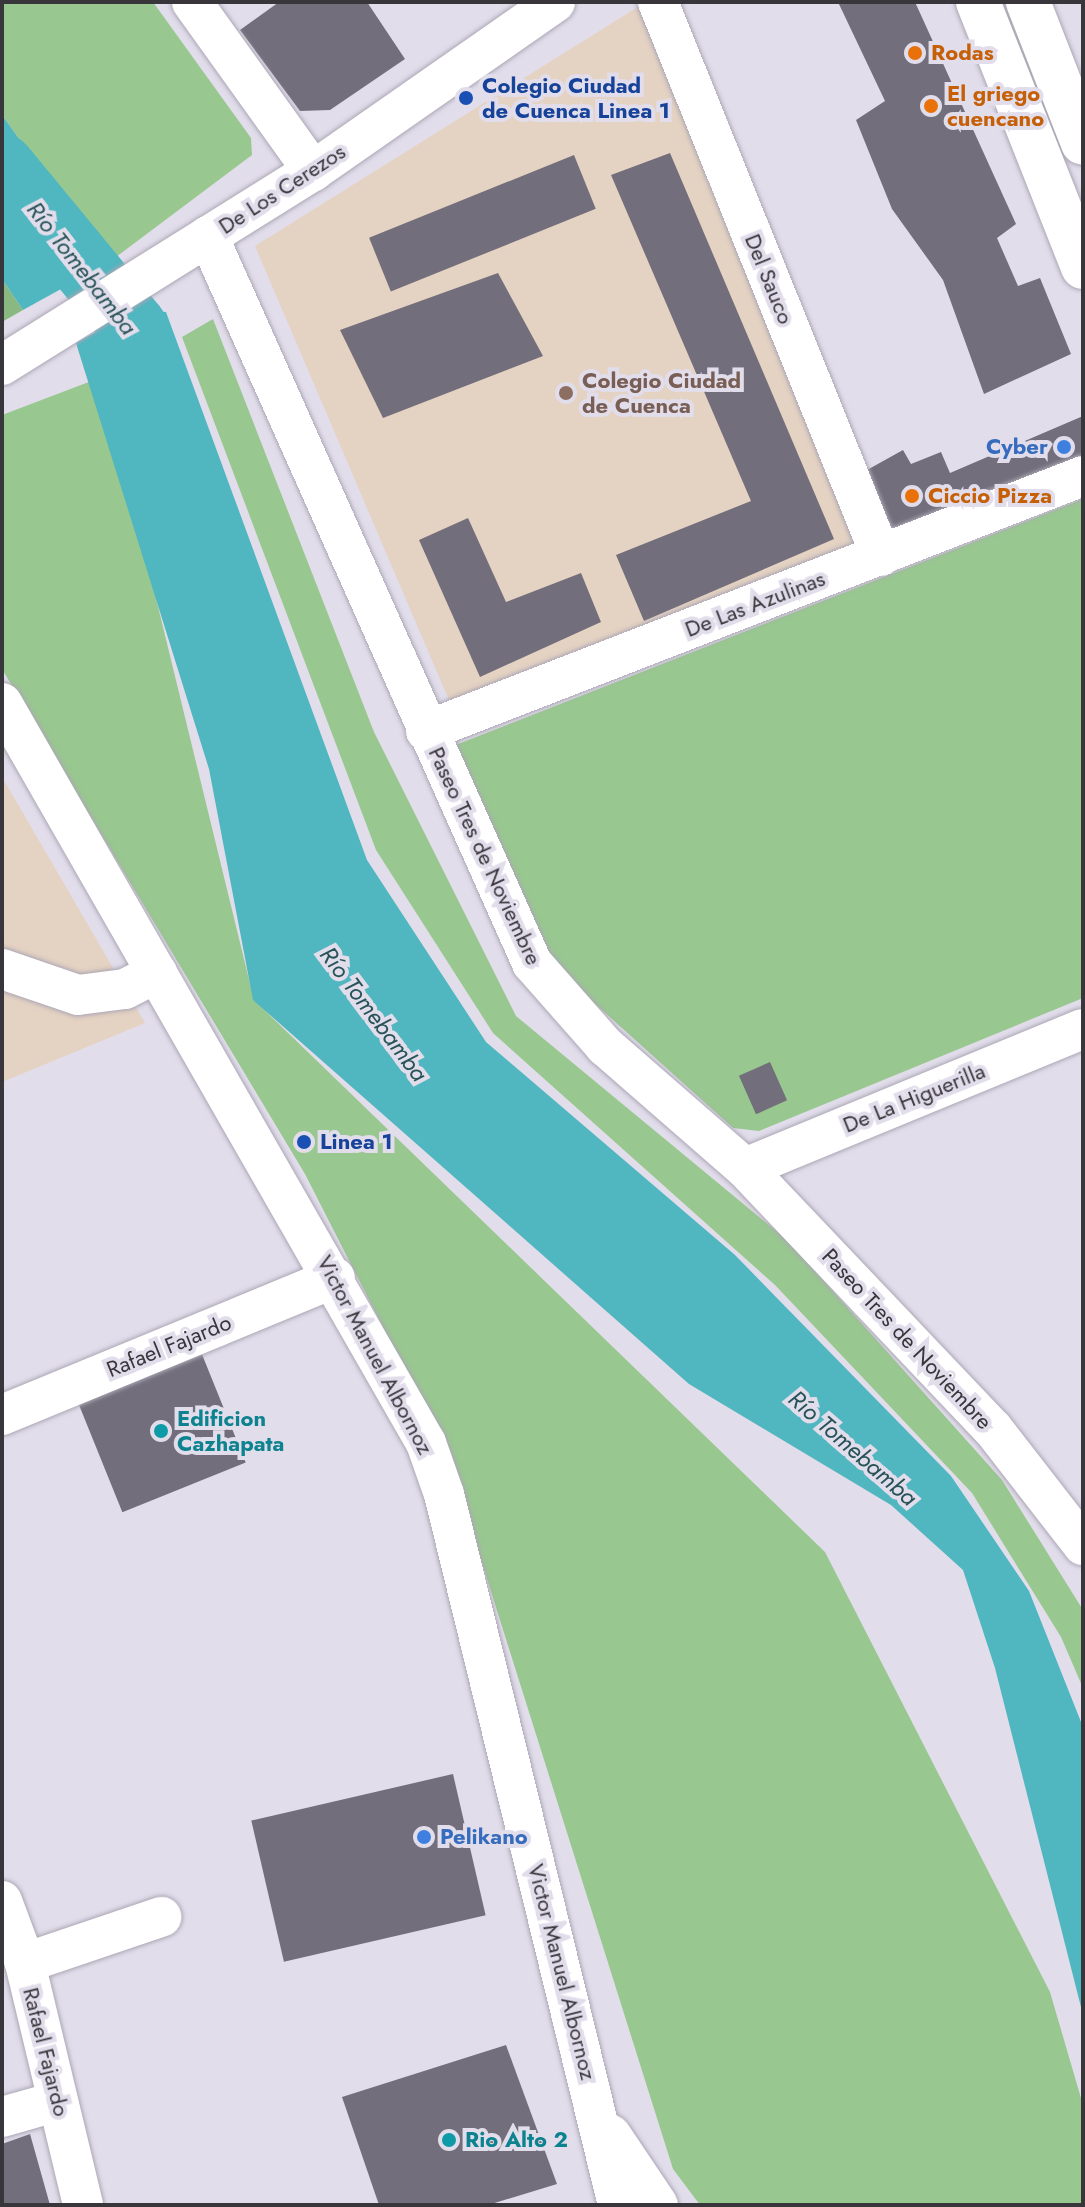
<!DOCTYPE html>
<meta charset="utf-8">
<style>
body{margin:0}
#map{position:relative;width:1085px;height:2207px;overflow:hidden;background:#e2ddeb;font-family:Jost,sans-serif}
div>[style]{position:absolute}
.education>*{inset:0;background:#e4d2c2}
.green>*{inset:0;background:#99c790}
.forest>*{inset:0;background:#89b980}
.water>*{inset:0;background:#50b6c0}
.river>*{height:66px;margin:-33px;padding:0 33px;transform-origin:33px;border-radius:33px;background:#50b6c0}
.building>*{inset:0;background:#726e7b;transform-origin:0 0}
.roads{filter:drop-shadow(0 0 2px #aca7b5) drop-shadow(0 0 2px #aca7b5)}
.minor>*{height:40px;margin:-20px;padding:0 20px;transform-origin:20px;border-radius:20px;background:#fff}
.major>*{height:44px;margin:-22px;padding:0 22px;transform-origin:22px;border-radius:22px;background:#fff}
.dots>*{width:22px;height:22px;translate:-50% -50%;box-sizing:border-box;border:4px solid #e2ddeb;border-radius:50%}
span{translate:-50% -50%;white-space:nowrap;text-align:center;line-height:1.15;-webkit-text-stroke:8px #e2ddeb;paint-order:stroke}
.food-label{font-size:22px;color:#c56008;font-weight:700}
.left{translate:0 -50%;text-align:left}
.transit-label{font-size:22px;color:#164399;font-weight:700}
.street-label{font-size:22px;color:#38353b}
.education-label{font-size:22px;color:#785e54;font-weight:700}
.shop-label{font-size:22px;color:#366cbe;font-weight:700}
.right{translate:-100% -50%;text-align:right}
.culture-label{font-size:22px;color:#0d838f;font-weight:700}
.water-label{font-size:24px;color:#265358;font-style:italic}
.frame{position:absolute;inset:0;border:4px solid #38353b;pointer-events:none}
</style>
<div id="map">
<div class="education">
<i style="clip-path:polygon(646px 2px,873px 540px,452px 707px,255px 246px)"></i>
<i style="clip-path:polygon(2px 777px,145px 1023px,2px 1082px)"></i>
</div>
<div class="green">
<i style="clip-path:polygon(2px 2px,153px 2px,251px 138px,252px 155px,108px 263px,2px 115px)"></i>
<i style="clip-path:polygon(213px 319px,374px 732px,516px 1016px,787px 1240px,1002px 1480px,1083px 1610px,1083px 1688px,1061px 1637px,972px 1493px,775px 1285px,493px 1033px,376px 850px,182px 337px)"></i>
<i style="clip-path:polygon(102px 377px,254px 1000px,825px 1552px,1050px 1992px,1083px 2105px,1083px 2205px,700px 2205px,673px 2169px,448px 1455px,305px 1174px,2px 669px,2px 415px)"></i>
<i style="clip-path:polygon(1083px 499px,1083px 998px,759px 1131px,733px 1128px,552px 965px,453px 746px)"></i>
</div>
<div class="forest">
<i style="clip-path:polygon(2px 279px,23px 310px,2px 322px)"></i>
</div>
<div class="water">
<i style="clip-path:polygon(2px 115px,108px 263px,23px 310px,2px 279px)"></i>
<i style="clip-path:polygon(136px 309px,166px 312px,367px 860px,486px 1042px,735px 1255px,951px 1476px,1029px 1591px,1083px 1727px,1083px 2015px,995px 1668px,963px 1570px,891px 1505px,689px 1384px,253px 1000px,209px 769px,76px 343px)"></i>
</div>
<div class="river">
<i style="left:2px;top:167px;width:207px;rotate:50.5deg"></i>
<i style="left:134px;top:327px;width:77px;rotate:70.4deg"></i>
</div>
<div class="building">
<i style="clip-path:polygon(279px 2px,367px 2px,405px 59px,330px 110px,300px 111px,240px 30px)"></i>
<i style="clip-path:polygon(838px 2px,915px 2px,1016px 224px,997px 238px,1018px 286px,1040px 278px,1071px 354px,984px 394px,943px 280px,892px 209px,856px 120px,885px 101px)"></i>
<i style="clip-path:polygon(670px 153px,834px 539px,644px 621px,616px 555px,751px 501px,611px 175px)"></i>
<i style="left:574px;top:155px;width:58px;height:221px;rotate:68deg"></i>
<i style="clip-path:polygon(498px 273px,543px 356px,383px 418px,340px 330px)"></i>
<i style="clip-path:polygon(1083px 416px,1083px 466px,895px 538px,867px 470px,903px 450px,911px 464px,941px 452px,950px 473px)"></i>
<i style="clip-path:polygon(468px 518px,506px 602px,581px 573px,601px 622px,480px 677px,419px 540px)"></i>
<i style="left:770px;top:1062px;width:42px;height:34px;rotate:66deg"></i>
<i style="left:197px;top:1342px;width:130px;height:133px;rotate:68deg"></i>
<i style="left:453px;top:1774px;width:145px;height:207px;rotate:77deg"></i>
<i style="clip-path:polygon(506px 2045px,557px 2184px,488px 2205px,379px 2205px,342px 2097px)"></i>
<i style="clip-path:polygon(30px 2134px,50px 2205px,2px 2205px,2px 2144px)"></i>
</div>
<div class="roads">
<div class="minor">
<i style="left:192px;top:2px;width:208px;rotate:54.4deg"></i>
<i style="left:658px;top:2px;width:597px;rotate:68.07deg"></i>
<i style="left:208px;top:236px;width:796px;rotate:65.98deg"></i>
<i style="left:532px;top:963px;width:111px;rotate:48.7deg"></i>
<i style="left:605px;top:1046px;width:186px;rotate:41.1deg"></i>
<i style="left:745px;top:1168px;width:360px;rotate:46.5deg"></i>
<i style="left:993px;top:1429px;width:147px;rotate:52.2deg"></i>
<i style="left:2px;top:365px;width:367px;rotate:-32deg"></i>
<i style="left:313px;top:171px;width:295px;rotate:-34.9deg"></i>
<i style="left:2px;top:703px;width:853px;rotate:60.19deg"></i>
<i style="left:426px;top:1443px;width:54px;rotate:70.6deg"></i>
<i style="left:444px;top:1494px;width:732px;rotate:76.25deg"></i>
<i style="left:426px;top:731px;width:705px;rotate:-21.21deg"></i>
<i style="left:2px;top:969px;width:80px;rotate:18.9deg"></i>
<i style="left:78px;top:995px;width:47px;rotate:-7.3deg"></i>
<i style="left:125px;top:989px;width:36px;rotate:-27deg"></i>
<i style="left:745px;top:1168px;width:365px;rotate:-22.4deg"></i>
<i style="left:2px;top:1415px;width:360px;rotate:-22.4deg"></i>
<i style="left:2px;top:1901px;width:66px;rotate:69.6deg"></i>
<i style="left:25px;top:1963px;width:249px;rotate:76.5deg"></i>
<i style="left:25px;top:1963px;width:144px;rotate:-18.7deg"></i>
<i style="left:2px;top:2117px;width:58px;rotate:-15.9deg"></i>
<i style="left:611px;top:2135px;width:84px;rotate:56.1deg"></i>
</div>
<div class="major">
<i style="left:978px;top:2px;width:285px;rotate:68.4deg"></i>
<i style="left:1028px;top:2px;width:151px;rotate:68.7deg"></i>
</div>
</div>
<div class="dots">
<i style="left:915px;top:53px;background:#e8710a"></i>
<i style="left:466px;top:98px;background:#1a4fb4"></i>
<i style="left:931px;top:106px;background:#e8710a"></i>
<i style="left:566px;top:393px;background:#8d6e63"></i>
<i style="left:1064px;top:447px;background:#3f7fe0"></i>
<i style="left:912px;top:496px;background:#e8710a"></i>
<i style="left:304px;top:1142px;background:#1a4fb4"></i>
<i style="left:161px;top:1431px;background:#0f9aa8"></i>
<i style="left:424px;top:1837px;background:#3f7fe0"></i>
<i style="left:449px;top:2140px;background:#0f9aa8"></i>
</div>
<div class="food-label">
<span class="left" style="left:931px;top:53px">Rodas</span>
<span class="left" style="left:947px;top:106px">El griego<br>cuencano</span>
<span class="left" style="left:928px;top:496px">Ciccio Pizza</span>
</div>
<div class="transit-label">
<span class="left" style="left:482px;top:98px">Colegio Ciudad<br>de Cuenca Linea 1</span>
<span class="left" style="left:320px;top:1142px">Linea 1</span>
</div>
<div class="street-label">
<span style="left:282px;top:189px;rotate:-33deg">De Los Cerezos</span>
<span style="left:769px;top:279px;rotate:68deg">Del Sauco</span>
<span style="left:755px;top:604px;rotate:-21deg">De Las Azulinas</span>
<span style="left:485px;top:856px;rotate:65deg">Paseo Tres de Noviembre</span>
<span style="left:914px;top:1098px;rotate:-22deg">De La Higuerilla</span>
<span style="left:907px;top:1339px;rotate:47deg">Paseo Tres de Noviembre</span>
<span style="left:169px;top:1346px;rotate:-22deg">Rafael Fajardo</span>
<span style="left:375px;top:1355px;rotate:62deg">Victor Manuel Albornoz</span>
<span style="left:562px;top:1972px;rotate:76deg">Victor Manuel Albornoz</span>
<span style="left:46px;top:2052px;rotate:76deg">Rafael Fajardo</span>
</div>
<div class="education-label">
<span class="left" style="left:582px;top:393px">Colegio Ciudad<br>de Cuenca</span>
</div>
<div class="shop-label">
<span class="right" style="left:1048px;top:447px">Cyber</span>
<span class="left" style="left:440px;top:1837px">Pelikano</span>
</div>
<div class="culture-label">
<span class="left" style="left:177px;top:1431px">Edificion<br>Cazhapata</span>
<span class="left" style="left:465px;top:2140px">Rio Alto 2</span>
</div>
<div class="water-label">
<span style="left:82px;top:268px;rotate:52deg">Río Tomebamba</span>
<span style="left:374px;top:1014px;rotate:53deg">Río Tomebamba</span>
<span style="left:853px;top:1448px;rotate:41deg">Río Tomebamba</span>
</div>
<div class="frame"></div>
</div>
